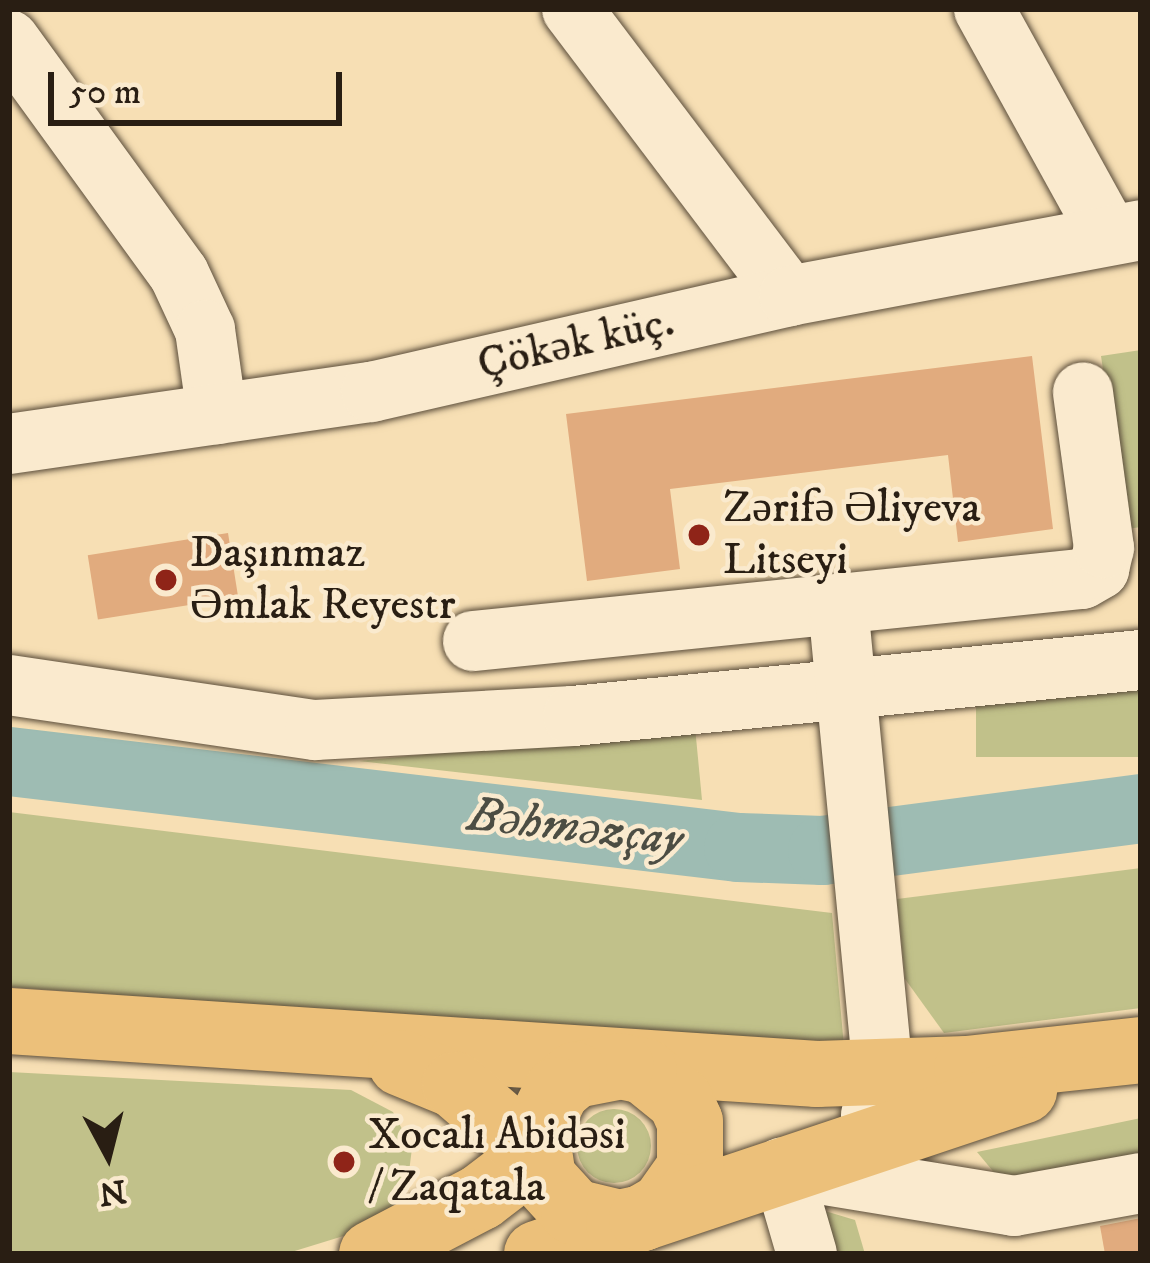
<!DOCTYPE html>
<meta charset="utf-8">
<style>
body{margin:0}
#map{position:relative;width:1150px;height:1263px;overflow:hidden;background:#f7dfb4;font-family:"IM FELL DW Pica",serif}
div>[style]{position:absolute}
.green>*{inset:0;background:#c1c18a;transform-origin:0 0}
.round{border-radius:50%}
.river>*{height:69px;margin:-34.5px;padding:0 34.5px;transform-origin:34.5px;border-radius:34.5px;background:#9ebcb3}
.building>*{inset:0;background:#e1ab7e;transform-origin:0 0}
.roads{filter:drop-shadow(0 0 3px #5c4e3b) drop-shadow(0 0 3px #5c4e3b)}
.minor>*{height:60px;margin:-30px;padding:0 30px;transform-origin:30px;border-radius:30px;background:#faeace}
.major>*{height:66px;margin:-33px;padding:0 33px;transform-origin:33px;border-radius:33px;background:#ecc07a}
.highway>*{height:66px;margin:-33px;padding:0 33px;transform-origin:33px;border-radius:33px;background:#ecc07a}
.dots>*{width:33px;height:33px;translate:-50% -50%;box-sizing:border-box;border:6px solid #faeace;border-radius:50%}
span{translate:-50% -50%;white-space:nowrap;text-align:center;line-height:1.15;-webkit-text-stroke:9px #faeace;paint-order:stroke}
.street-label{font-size:45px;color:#291e13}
.poi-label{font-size:45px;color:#291e13}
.left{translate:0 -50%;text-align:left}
.water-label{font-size:48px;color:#4c4d43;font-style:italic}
.frame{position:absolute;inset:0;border:12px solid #291e13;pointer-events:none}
.north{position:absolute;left:48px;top:1095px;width:120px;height:120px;-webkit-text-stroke:9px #faeace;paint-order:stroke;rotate:173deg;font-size:33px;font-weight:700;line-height:48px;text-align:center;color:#291e13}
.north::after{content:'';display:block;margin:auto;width:42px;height:54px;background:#291e13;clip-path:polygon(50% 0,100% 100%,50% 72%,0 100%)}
.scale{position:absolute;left:48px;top:72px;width:294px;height:54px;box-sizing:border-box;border:6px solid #291e13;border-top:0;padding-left:15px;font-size:36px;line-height:42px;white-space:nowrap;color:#291e13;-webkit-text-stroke:9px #faeace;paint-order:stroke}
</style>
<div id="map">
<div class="green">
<i style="clip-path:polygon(1141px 350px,1141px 527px,1127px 529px,1101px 356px)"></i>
<i style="left:1141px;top:676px;width:81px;height:165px;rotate:90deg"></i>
<i style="clip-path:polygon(695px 727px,702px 800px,359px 761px)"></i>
<i style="clip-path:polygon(9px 812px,832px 913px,844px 1047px,9px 987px)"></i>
<i style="clip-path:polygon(1141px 868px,1141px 1008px,944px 1033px,905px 979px,897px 899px)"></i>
<i style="clip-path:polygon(9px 1072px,351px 1090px,393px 1112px,412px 1148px,407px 1188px,376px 1226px,285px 1254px,9px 1254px)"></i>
<i class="round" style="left:577px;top:1109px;width:74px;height:74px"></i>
<i style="clip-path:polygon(1141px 1118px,1141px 1154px,1002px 1182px,977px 1152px)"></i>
<i style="clip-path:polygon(815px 1208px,855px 1220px,865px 1254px,829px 1254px)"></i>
</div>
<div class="river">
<i style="left:9px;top:761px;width:734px;rotate:6.73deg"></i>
<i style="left:738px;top:847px;width:84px;rotate:2deg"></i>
<i style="left:822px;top:850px;width:322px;rotate:-7.5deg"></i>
</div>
<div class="building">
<i style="clip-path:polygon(1032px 356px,1053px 529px,958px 542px,948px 455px,670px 489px,680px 569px,587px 581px,566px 414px)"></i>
<i style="left:228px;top:533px;width:65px;height:142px;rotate:81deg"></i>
<i style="clip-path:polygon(1141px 1218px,1141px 1254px,1105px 1254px,1100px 1226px)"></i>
</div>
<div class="roads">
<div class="minor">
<i style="left:572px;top:9px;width:360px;rotate:52.9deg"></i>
<i style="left:984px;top:9px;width:257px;rotate:61.1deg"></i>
<i style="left:9px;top:40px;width:289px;rotate:54deg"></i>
<i style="left:179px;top:274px;width:62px;rotate:65.1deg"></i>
<i style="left:205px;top:330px;width:85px;rotate:81.9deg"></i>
<i style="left:9px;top:444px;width:366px;rotate:-8.2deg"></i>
<i style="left:371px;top:392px;width:429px;rotate:-12.9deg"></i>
<i style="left:789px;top:296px;width:358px;rotate:-10.6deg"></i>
<i style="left:473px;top:641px;width:367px;rotate:-5.8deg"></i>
<i style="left:9px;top:685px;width:309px;rotate:8.4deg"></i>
<i style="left:315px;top:730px;width:258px;rotate:-3.1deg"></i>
<i style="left:573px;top:716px;width:571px;rotate:-5.63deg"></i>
<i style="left:871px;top:1115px;width:44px;rotate:-74.1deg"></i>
<i style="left:883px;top:1073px;width:471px;rotate:-95.5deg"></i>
<i style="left:838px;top:604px;width:245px;rotate:-5.9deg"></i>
<i style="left:1082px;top:579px;width:20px;rotate:-30deg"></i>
<i style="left:1099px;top:569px;width:22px;rotate:-77deg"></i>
<i style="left:1104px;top:548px;width:157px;rotate:-97.7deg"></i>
<i style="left:807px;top:1254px;width:90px;rotate:-106.2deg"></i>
<i style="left:782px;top:1168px;width:235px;rotate:9.3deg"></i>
<i style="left:1014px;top:1206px;width:129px;rotate:-10.3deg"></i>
</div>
<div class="major">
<i style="left:372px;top:1254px;width:123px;rotate:-27.6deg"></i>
<i style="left:481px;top:1197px;width:69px;rotate:-37.4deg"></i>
<i style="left:537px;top:1254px;width:111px;rotate:-18.9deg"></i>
</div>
<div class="highway">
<i style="left:9px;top:1021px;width:810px;rotate:3.75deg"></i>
<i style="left:817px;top:1074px;width:150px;rotate:-1.9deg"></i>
<i style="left:967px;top:1069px;width:175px;rotate:-6.2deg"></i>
<i style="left:401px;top:1063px;width:58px;rotate:22.2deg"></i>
<i style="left:455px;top:1085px;width:107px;rotate:40.8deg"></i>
<i style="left:642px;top:1218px;width:24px;rotate:-30deg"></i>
<i style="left:663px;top:1206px;width:47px;rotate:-54.6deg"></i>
<i style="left:690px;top:1168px;width:46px;rotate:-90deg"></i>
<i style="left:690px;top:1122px;width:24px;rotate:-114deg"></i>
<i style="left:680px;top:1100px;width:46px;rotate:-141.1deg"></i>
<i style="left:644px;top:1071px;width:24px;rotate:-168deg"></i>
<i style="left:621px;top:1066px;width:47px;rotate:168.9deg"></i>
<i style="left:575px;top:1075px;width:23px;rotate:140deg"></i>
<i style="left:557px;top:1090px;width:47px;rotate:116.6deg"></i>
<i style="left:536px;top:1132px;width:47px;rotate:81.3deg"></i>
<i style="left:543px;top:1178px;width:46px;rotate:47.6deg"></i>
<i style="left:574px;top:1212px;width:46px;rotate:13.7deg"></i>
<i style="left:619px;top:1223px;width:24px;rotate:-12deg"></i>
<i style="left:642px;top:1218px;width:403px;rotate:-18.5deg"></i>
</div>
</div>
<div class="dots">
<i style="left:699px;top:535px;background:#8f2418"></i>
<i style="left:166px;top:580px;background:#8f2418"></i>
<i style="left:344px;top:1162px;background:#8f2418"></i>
</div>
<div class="street-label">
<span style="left:576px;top:344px;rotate:-13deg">Çökək küç.</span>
</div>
<div class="poi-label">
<span class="left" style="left:723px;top:535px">Zərifə Əliyeva<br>Litseyi</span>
<span class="left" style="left:190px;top:580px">Daşınmaz<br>Əmlak Reyestr</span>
<span class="left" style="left:368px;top:1162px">Xocalı Abidəsi<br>/ Zaqatala</span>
</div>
<div class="water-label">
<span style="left:575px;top:828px;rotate:7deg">Bəhməzçay</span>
</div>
<div class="frame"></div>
<div class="north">N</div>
<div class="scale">50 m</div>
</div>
